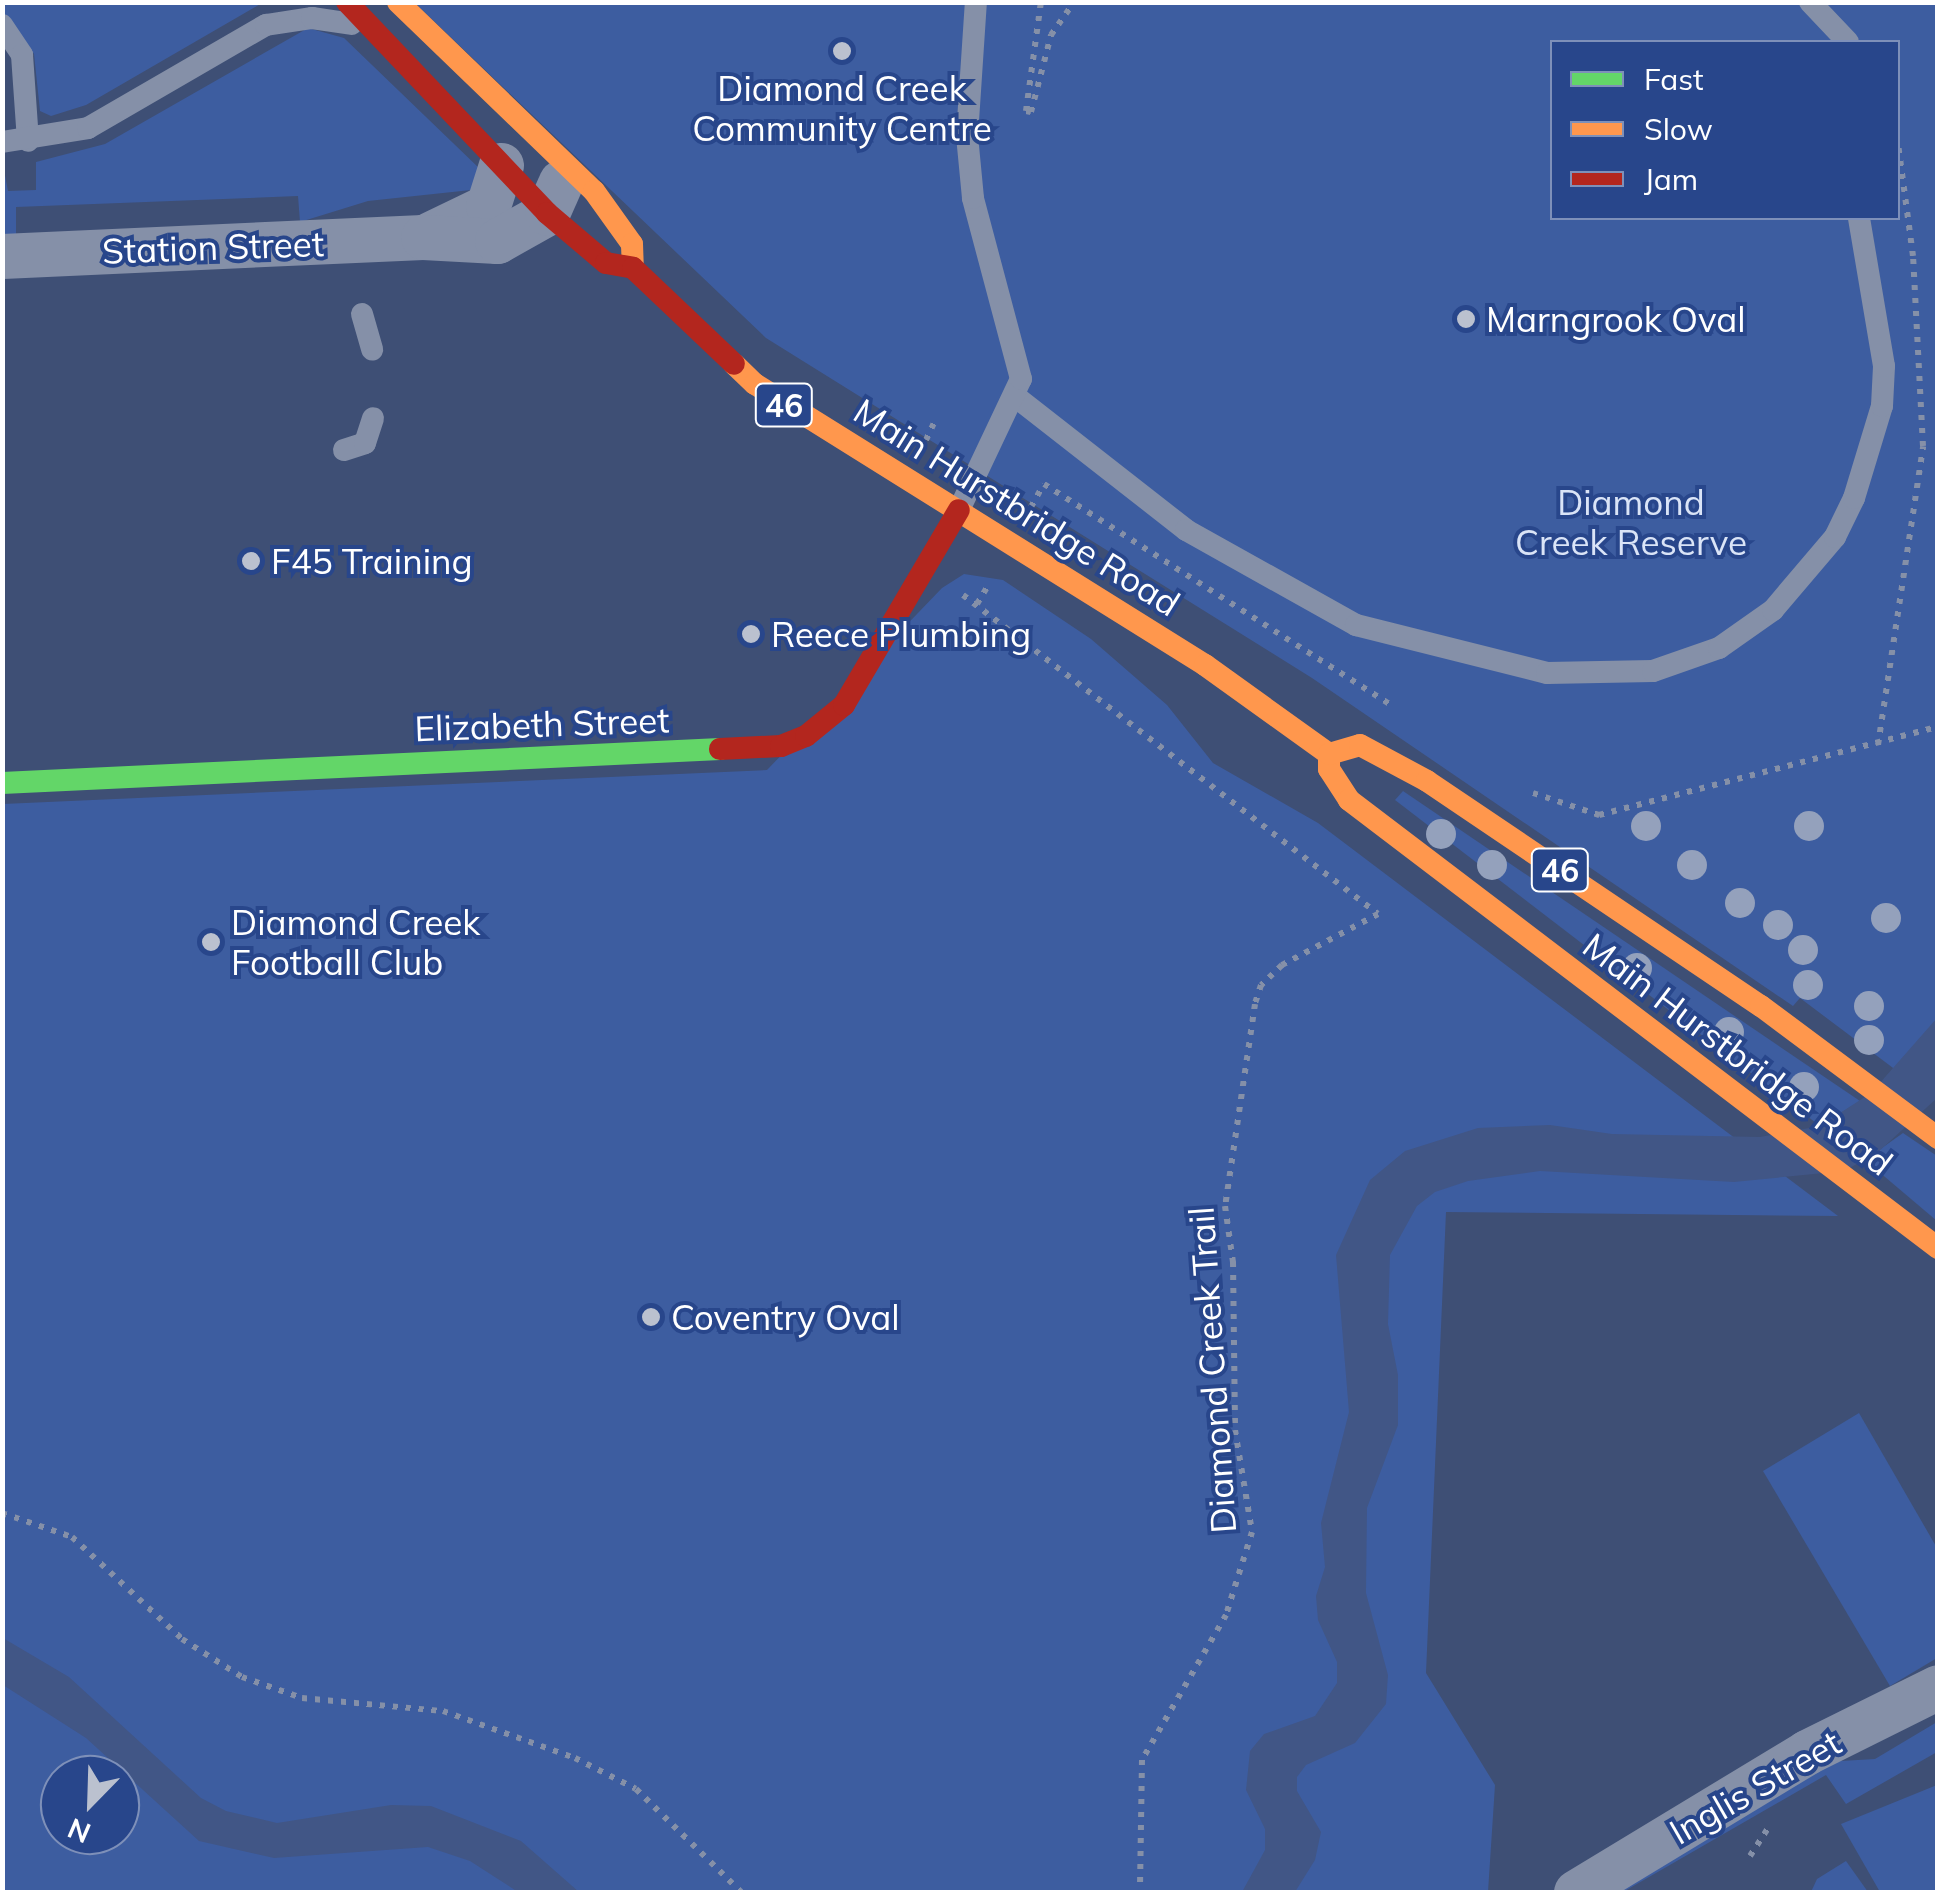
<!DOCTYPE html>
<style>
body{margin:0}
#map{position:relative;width:1940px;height:1895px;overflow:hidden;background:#3e4f75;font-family:Mulish,sans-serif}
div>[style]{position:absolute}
.green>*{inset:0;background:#3d5da0}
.water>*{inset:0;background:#415686}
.path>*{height:6px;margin-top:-3px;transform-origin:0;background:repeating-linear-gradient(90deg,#8590a8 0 5px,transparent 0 13px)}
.lane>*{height:22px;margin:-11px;padding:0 11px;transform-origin:11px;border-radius:11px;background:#8590a8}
.street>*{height:45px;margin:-22.5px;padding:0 22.5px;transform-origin:22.5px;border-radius:22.5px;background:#8590a8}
.fast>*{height:22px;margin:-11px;padding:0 11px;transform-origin:11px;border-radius:11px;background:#63d668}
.slow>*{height:22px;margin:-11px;padding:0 11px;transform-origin:11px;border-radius:11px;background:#ff974d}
.jam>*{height:22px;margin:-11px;padding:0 11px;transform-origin:11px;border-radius:11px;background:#b3261e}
.trees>*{width:30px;height:30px;margin:-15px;border-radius:50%;background:#94a1bc}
.dots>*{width:28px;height:28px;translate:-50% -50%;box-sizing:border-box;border:5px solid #28468b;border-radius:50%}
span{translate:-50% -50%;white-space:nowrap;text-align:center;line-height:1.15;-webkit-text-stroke:8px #28468b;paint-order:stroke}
.shield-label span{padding:2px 8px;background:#28468b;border:2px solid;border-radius:8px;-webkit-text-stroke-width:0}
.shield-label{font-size:32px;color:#fff;font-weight:700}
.poi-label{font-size:35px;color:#fff}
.left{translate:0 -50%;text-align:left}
.street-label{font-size:35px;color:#fff}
.park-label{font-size:35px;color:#dae4f7}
.frame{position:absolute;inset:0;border:5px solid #fff;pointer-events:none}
.legend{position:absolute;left:1550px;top:40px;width:350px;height:180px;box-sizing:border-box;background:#28468b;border:2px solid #7e90b9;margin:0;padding:12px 18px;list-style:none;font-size:30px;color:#fff}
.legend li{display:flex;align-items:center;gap:20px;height:50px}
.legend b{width:50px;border:2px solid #7e90b9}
.north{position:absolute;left:40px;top:1755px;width:100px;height:100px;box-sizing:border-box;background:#28468b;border:2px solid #7e90b9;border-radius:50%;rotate:203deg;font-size:28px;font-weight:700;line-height:40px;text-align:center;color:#fff}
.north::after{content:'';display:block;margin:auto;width:35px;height:45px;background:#bbc1cf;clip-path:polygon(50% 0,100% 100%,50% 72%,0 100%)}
</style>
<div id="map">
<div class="green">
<i style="clip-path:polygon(2px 3px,262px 3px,86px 105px,51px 116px,40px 111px,34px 54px,3px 12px)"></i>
<i style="clip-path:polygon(evenodd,415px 3px,1937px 3px,1937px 1101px,1800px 998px,1793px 1006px,1312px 678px,766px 338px,415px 3px,1552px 42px,1898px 42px,1898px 218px,1552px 218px,1552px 42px)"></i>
<i style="clip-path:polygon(308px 28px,344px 38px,480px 169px,471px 190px,368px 201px,300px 222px,298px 196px,16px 207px,16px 234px,3px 234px,3px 165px,8px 191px,36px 190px,36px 162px,105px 144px)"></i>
<i style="clip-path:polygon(evenodd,964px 574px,1003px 580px,1091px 639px,1167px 705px,1213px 763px,1318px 823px,1838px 1216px,1446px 1212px,1426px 1673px,1495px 1785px,1488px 1892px,3px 1892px,3px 804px,767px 770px,942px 588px,964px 574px,60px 1775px,120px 1775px,120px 1835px,60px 1835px,60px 1775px)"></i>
<i style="clip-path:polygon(1403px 791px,1860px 1101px,1820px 1126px,1395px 800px)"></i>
<i style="clip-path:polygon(1903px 1133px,1937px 1156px,1937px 1221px,1865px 1160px)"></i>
<i style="clip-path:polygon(1859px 1413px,1937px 1548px,1937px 1658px,1890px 1686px,1763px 1471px)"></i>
<i style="clip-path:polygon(1937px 1722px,1937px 1752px,1846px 1804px,1826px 1775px,1623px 1892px,1608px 1892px,1824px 1762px,1875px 1759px)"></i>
<i style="clip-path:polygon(1937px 1785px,1937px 1892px,1880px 1892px,1841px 1824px)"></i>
<i style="clip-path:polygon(1846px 1861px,1868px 1892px,1811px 1892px,1817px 1879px)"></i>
</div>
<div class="water">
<i style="clip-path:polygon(1937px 1018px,1937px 1098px,1877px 1153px,1844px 1171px,1734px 1182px,1540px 1171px,1468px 1181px,1435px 1192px,1417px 1206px,1390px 1255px,1388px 1324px,1398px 1375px,1398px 1425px,1367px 1508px,1366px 1593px,1388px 1675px,1386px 1704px,1355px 1743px,1306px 1765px,1297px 1777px,1297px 1791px,1321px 1832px,1315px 1860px,1295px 1892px,1242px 1892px,1265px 1850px,1265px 1829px,1246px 1790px,1250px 1751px,1264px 1734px,1315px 1716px,1337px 1683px,1337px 1662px,1318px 1620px,1316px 1596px,1325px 1567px,1321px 1523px,1349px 1412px,1336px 1255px,1370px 1180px,1405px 1151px,1478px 1128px,1550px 1125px,1612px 1134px,1760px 1137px,1820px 1126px,1871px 1093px)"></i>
<i style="clip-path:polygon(3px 1638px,69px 1677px,201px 1798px,226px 1811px,277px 1823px,391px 1805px,431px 1806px,521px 1841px,579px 1892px,518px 1892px,470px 1861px,428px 1847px,274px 1858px,199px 1841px,86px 1738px,3px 1685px)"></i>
</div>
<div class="path">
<i style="left:1026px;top:111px;width:5px;rotate:11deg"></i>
<i style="left:1031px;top:112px;width:80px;rotate:-75.4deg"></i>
<i style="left:1051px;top:35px;width:40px;rotate:-55.1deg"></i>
<i style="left:1026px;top:111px;width:110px;rotate:-82.2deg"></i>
<i style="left:926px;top:440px;width:19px;rotate:-65deg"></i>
<i style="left:1031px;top:507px;width:26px;rotate:-61deg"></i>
<i style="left:1044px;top:484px;width:411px;rotate:32.5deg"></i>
<i style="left:963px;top:595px;width:523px;rotate:37.55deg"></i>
<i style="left:1378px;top:914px;width:109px;rotate:152deg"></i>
<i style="left:1282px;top:965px;width:29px;rotate:136deg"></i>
<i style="left:1261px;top:985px;width:20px;rotate:108deg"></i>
<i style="left:1255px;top:1004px;width:204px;rotate:98.4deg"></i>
<i style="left:1225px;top:1206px;width:57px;rotate:81.9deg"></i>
<i style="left:1233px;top:1262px;width:168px;rotate:89.3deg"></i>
<i style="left:1235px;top:1430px;width:103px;rotate:80.5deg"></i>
<i style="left:1252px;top:1532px;width:87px;rotate:107.4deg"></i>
<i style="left:1226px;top:1615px;width:168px;rotate:120.1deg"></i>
<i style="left:1142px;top:1760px;width:132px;rotate:90.9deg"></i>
<i style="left:977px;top:604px;width:23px;rotate:-59deg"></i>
<i style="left:1878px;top:745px;width:302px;rotate:-81.4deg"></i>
<i style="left:1923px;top:446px;width:190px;rotate:-93deg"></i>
<i style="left:1913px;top:256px;width:114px;rotate:-97.6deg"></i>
<i style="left:1533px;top:793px;width:70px;rotate:18.4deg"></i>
<i style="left:1599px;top:815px;width:350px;rotate:-14.6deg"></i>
<i style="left:2px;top:1513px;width:74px;rotate:18.9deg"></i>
<i style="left:72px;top:1537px;width:150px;rotate:42.8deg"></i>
<i style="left:182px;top:1639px;width:71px;rotate:32.3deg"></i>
<i style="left:242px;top:1677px;width:64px;rotate:19.3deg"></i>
<i style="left:302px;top:1698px;width:142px;rotate:5.3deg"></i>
<i style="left:443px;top:1711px;width:140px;rotate:19.6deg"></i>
<i style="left:575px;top:1758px;width:68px;rotate:26.9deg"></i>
<i style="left:636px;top:1789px;width:147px;rotate:44.4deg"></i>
<i style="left:1750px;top:1856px;width:37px;rotate:-57deg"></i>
</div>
<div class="lane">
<i style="left:1810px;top:2px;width:55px;rotate:46.5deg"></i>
<i style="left:2px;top:25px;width:36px;rotate:56deg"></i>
<i style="left:22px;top:55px;width:86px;rotate:86deg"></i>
<i style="left:2px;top:142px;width:87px;rotate:-9.2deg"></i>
<i style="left:88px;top:128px;width:206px;rotate:-30.1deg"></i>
<i style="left:266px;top:25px;width:47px;rotate:-8.7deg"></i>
<i style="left:312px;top:18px;width:40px;rotate:8.5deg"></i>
<i style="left:362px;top:314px;width:37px;rotate:74deg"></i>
<i style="left:1016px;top:397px;width:216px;rotate:38deg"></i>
<i style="left:1186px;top:530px;width:195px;rotate:29.2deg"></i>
<i style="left:1356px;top:625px;width:197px;rotate:14.1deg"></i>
<i style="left:1547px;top:673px;width:106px;rotate:-1.1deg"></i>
<i style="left:1653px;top:671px;width:70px;rotate:-19.2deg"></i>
<i style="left:1719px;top:648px;width:66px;rotate:-35.1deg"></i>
<i style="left:1773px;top:610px;width:96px;rotate:-49.7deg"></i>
<i style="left:1835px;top:537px;width:43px;rotate:-64deg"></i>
<i style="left:1854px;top:498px;width:96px;rotate:-73.1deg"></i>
<i style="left:1882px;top:406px;width:40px;rotate:-87.1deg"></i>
<i style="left:1884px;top:366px;width:150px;rotate:-99.6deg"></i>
<i style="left:344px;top:450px;width:22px;rotate:-18deg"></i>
<i style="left:365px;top:443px;width:26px;rotate:-72deg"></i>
<i style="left:959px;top:510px;width:145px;rotate:-64.7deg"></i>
<i style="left:1021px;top:379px;width:187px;rotate:-104.9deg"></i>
<i style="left:973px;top:198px;width:62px;rotate:-95.5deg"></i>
<i style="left:967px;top:136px;width:134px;rotate:-86.2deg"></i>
</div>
<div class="street">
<i style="left:430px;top:234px;width:64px;rotate:-25.8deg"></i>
<i style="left:488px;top:206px;width:43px;rotate:-72.4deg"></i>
<i style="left:2px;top:256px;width:421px;rotate:-2.6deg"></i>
<i style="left:423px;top:237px;width:74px;rotate:3.1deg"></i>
<i style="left:497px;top:241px;width:57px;rotate:-29.2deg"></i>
<i style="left:547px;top:213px;width:34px;rotate:-66deg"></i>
<i style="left:1576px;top:1892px;width:270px;rotate:-31.2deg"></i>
<i style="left:1807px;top:1752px;width:146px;rotate:-26.4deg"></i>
</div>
<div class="fast">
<i style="left:2px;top:783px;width:719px;rotate:-2.71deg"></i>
</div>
<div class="slow">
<i style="left:398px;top:2px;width:272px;rotate:44deg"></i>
<i style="left:594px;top:191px;width:65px;rotate:54.4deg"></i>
<i style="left:632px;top:244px;width:24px;rotate:88deg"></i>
<i style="left:734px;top:364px;width:29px;rotate:44deg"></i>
<i style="left:755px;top:384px;width:531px;rotate:31.98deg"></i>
<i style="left:1205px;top:665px;width:153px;rotate:35.7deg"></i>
<i style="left:1329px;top:754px;width:15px;rotate:90deg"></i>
<i style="left:1329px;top:769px;width:37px;rotate:57deg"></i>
<i style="left:1349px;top:800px;width:740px;rotate:37.26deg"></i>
<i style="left:1329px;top:754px;width:32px;rotate:-16deg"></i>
<i style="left:1360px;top:745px;width:76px;rotate:28.2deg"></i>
<i style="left:1427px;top:781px;width:403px;rotate:34deg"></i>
<i style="left:1761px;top:1006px;width:221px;rotate:36.7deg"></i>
</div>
<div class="jam">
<i style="left:347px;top:2px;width:291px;rotate:46.5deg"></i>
<i style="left:547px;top:213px;width:77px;rotate:40.3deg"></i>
<i style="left:606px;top:263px;width:27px;rotate:10deg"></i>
<i style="left:633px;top:268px;width:139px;rotate:43.5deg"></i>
<i style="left:720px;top:749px;width:61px;rotate:-2.8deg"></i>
<i style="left:781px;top:746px;width:27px;rotate:-22deg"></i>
<i style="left:806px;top:736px;width:49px;rotate:-39.2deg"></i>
<i style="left:844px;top:705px;width:226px;rotate:-59.5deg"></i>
</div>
<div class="trees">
<i style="left:1646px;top:826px"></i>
<i style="left:1809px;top:826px"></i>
<i style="left:1441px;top:834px"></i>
<i style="left:1492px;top:865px"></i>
<i style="left:1692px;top:865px"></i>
<i style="left:1740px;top:903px"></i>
<i style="left:1886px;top:918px"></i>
<i style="left:1778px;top:925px"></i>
<i style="left:1803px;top:950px"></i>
<i style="left:1637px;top:968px"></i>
<i style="left:1808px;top:985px"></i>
<i style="left:1869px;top:1006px"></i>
<i style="left:1729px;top:1032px"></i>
<i style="left:1869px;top:1040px"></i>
<i style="left:1804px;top:1087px"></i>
</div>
<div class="dots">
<i style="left:842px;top:51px;background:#bbc1cf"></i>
<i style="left:1466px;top:319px;background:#bbc1cf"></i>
<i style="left:251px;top:561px;background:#bbc1cf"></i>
<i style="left:751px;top:634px;background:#bbc1cf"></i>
<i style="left:211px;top:942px;background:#bbc1cf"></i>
<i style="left:651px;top:1317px;background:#bbc1cf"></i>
</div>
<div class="shield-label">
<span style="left:784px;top:405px">46</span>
<span style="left:1560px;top:870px">46</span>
</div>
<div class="poi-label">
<span style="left:842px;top:108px">Diamond Creek<br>Community Centre</span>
<span class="left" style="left:1486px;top:319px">Marngrook Oval</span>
<span class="left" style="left:271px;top:561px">F45 Training</span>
<span class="left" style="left:771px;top:634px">Reece Plumbing</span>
<span class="left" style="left:231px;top:942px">Diamond Creek<br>Football Club</span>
<span class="left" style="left:671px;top:1317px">Coventry Oval</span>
</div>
<div class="street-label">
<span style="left:213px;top:247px;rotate:-2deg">Station Street</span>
<span style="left:1017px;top:507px;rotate:32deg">Main Hurstbridge Road</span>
<span style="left:542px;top:724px;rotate:-2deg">Elizabeth Street</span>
<span style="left:1738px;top:1054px;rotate:37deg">Main Hurstbridge Road</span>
<span style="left:1212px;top:1370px;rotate:-94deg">Diamond Creek Trail</span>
<span style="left:1755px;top:1787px;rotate:-30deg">Inglis Street</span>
</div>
<div class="park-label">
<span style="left:1631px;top:522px">Diamond<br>Creek Reserve</span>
</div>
<div class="frame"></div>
<ul class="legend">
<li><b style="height:12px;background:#63d668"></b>Fast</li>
<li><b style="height:12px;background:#ff974d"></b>Slow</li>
<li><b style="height:12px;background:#b3261e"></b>Jam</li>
</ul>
<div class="north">N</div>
</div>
